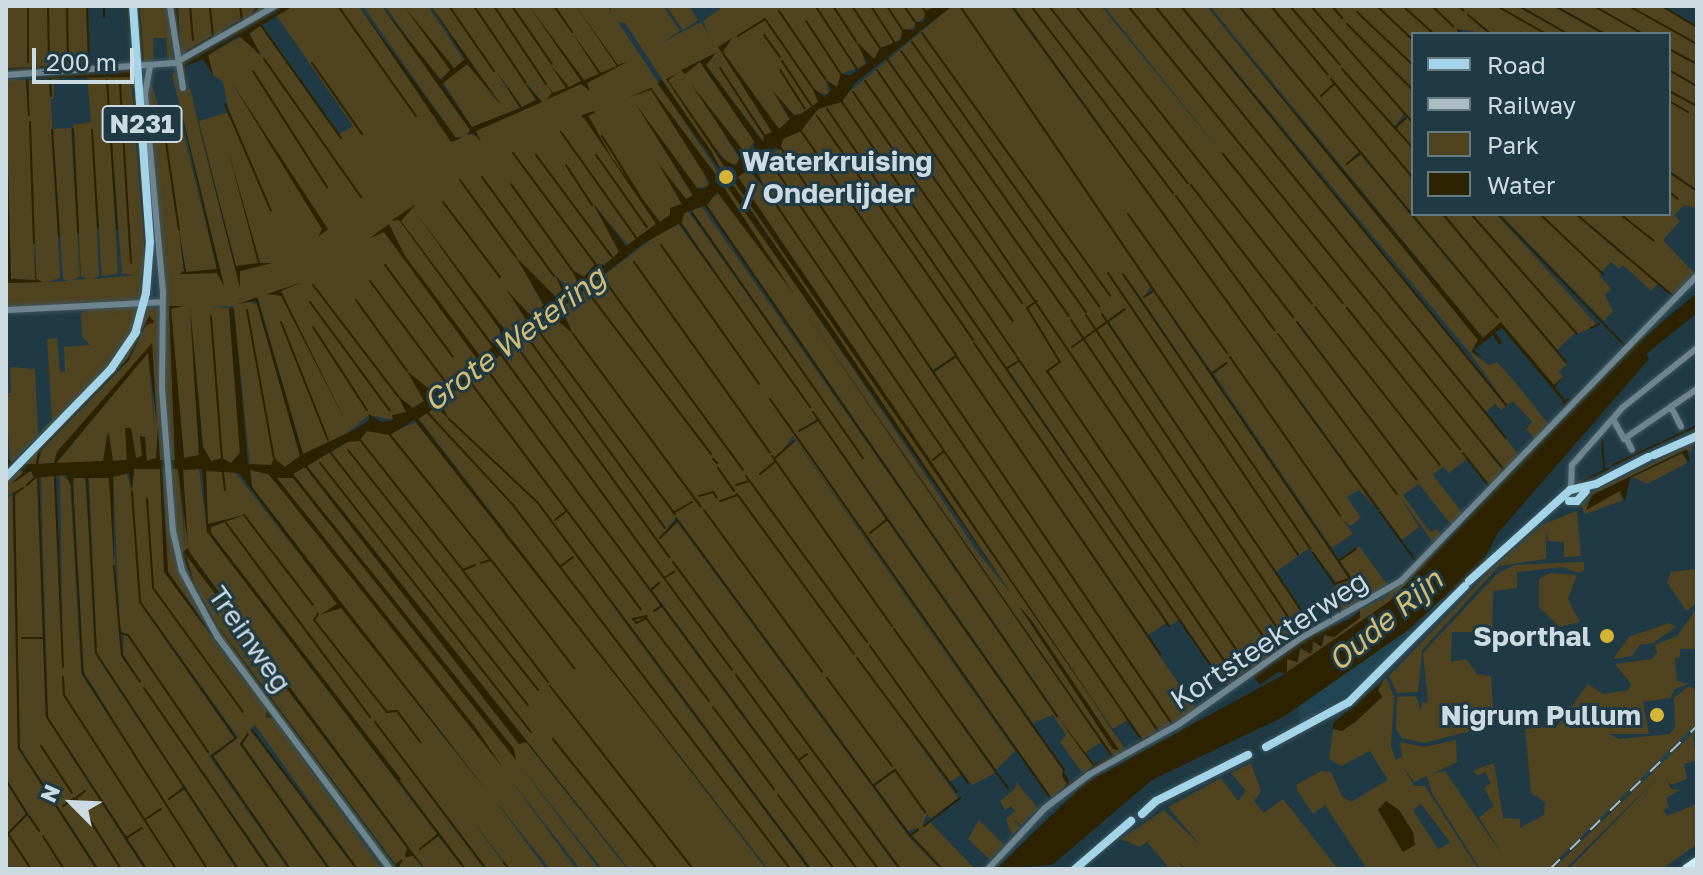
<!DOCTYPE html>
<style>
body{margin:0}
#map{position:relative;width:1703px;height:875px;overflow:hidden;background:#1f3a44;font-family:"Golos Text",sans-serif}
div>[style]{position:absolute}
.built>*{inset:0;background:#214452}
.green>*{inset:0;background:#4f4320}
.water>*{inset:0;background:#2d2200}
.stream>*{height:2px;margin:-1px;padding:0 1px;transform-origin:1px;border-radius:1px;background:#2d2200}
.roads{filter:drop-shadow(0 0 2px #3e5760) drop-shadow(0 0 2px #3e5760)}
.minor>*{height:6px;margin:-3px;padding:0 3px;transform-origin:3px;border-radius:3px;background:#6e858f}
.major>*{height:8px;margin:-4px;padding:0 4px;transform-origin:4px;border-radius:4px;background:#a4d4e8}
.highway>*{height:10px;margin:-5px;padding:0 5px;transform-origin:5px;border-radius:5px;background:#ceeffe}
.rail>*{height:2px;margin-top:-1px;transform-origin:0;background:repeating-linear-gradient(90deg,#aabcc2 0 14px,transparent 0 28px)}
.dots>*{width:22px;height:22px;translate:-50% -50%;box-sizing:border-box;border:4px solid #1f3a44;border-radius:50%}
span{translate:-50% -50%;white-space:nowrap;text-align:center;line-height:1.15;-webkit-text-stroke:6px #1f3a44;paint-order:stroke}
.shield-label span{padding:2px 6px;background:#1f3a44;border:2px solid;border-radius:6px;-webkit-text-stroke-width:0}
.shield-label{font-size:26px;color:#ccdbe1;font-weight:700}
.poi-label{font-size:28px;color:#ccdbe1;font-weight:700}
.left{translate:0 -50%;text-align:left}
.right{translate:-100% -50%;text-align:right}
.street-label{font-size:28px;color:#ccdbe1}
.water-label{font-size:30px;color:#d4bd73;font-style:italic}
.frame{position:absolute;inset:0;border:8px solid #ccdbe1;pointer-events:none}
.legend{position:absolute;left:1411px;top:32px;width:260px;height:184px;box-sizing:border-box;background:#1f3a44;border:2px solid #647a83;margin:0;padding:10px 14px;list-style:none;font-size:24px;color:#ccdbe1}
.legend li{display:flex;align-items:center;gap:16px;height:40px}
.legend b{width:40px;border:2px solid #647a83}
.north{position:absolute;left:32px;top:763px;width:80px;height:80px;-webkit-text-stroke:6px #1f3a44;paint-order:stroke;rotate:294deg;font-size:22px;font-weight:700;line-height:32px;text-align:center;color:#ccdbe1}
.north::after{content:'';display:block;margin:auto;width:28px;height:36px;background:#ccdbe1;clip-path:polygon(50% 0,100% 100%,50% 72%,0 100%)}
.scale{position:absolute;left:32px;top:48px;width:102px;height:36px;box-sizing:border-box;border:4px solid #ccdbe1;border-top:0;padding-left:10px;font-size:24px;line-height:28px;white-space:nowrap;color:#ccdbe1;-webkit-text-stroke:6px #1f3a44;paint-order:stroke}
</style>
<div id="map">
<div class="built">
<i style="clip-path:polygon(1408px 630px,1413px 636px,1364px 682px,1301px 725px,1298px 707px)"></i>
<i style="clip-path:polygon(1697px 723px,1697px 729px,1548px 869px,1666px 751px)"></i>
</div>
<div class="green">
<i style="clip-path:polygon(7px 6px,27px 6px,27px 63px,28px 6px,48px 6px,49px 62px,49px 6px,67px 6px,68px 61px,68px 6px,87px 6px,88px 63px,44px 67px,96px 66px,6px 73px,19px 69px,6px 68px)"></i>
<i style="clip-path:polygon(135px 6px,168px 6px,173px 61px,168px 63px,166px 38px,153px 38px,154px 64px,141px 63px)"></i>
<i style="clip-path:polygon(178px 6px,274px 6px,181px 59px)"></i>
<i style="clip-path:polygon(evenodd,293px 6px,359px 6px,453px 142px,462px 136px,456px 138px,363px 6px,382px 6px,471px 130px,468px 134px,477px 136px,475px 131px,542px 102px,526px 82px,536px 100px,522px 107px,496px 71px,520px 108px,472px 127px,443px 82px,468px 64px,501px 106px,431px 6px,606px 6px,611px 11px,611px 6px,663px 6px,680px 31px,659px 44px,701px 22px,709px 35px,703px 21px,724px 6px,937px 6px,879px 56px,871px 59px,862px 51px,865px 65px,841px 74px,837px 87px,826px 81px,829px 95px,815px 91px,819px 102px,801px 114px,794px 115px,776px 96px,790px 121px,779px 129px,723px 52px,721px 47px,733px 38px,719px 47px,772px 132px,764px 142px,706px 65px,715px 53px,682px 70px,700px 62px,754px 141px,746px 154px,700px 95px,740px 160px,731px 167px,704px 134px,729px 172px,719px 179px,651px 89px,699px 161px,709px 186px,697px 188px,644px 116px,693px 196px,686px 200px,663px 171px,682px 205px,629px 246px,593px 204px,619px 248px,617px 255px,584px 278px,572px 269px,577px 282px,569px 288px,556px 276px,562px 290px,553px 297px,519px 261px,544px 307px,530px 315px,514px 300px,527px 323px,509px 333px,500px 323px,500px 342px,437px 392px,427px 392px,410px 374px,424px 401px,413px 408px,402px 401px,406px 412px,394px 420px,369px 415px,345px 435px,303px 454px,258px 298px,247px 301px,258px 305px,300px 456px,285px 467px,250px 466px,234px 309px,233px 306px,211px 307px,229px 308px,240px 453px,231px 463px,211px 461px,203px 447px,190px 307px,199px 456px,184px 458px,171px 308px,181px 306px,169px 306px,175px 460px,160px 460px,157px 428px,157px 458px,147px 461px,141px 437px,142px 456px,136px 458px,131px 429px,126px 428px,127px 460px,113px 461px,109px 432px,103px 461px,56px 464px,148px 352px,154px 423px,152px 343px,54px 463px,38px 464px,41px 451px,129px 360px,138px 339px,128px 358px,38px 451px,36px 464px,20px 465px,117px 366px,149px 307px,158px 308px,161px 322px,164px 291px,147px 94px,153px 67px,151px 82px,160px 112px,177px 107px,217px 269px,186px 272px,179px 230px,184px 271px,179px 274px,217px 273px,224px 285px,172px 75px,176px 70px,182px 92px,190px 88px,240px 287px,240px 271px,271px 263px,260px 264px,246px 214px,258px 264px,236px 266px,199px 121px,229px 112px,223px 82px,213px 75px,208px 55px,242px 36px,260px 56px,249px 35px,260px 25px,338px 135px,353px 126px,276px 15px,293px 6px,618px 22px,625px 23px,724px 173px,716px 169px,618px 22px)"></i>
<i style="clip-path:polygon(385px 6px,428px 6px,465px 62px,438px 80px)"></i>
<i style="clip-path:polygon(666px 6px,689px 6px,698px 20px,683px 30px)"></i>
<i style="clip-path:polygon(evenodd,952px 6px,1010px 6px,1112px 141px,1013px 6px,1030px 6px,1060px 44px,1032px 6px,1048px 6px,1189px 183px,1050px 6px,1075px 6px,1313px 305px,1077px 6px,1101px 6px,1227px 159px,1104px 6px,1127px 6px,1295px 212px,1129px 6px,1154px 6px,1520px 456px,1506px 471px,1400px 341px,1504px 472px,1490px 486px,1463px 452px,1467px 459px,1449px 473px,1443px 467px,1433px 475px,1464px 515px,1452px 526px,1419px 484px,1403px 495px,1430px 532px,1437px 529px,1443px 536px,1435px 545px,1400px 497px,1419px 527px,1402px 540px,1248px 328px,1377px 509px,1359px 490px,1347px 497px,1361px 518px,1350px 526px,1342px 519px,1353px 534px,1332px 548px,1214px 374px,1228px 363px,1212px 372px,1151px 285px,1145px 296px,1154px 291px,1330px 550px,1348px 578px,1343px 582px,1350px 579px,1365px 601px,1339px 616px,1325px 595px,1338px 584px,1310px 548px,1299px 555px,1131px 306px,1135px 302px,1130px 306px,1298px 556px,1276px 572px,1109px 322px,1126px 309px,1107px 321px,1303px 615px,1291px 623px,1299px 636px,1287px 641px,1280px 633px,1286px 644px,1275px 652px,1266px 642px,1274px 655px,1225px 685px,1008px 369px,1020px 360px,1006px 368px,1179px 620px,1170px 626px,1025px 417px,1166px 623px,1148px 635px,951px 349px,955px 356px,933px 370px,930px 367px,932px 372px,1044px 534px,934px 372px,956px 357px,1196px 709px,1173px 724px,1151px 691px,1171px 724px,1142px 741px,1128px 720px,1113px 729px,1093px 703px,1126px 750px,1128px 749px,1114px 758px,793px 293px,1101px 742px,1085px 753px,1078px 744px,707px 205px,708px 198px,721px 193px,784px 280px,723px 186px,732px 178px,903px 425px,738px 177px,746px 169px,763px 185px,755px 161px,780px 149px,783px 139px,801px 130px,818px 109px,841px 99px,952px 6px,726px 182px,750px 208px,1012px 595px,979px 554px,726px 182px,952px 6px,1125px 276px,1142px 299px,1277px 500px,1140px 300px,1125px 276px,952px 6px,1295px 321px,1297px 321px,1418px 480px,1416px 480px,1295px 321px,952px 6px,1019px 606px,1031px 620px,1119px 751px,1113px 749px,1019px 606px)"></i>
<i style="clip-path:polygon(1156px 6px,1180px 6px,1506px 406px,1501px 410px,1495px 404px,1486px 412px)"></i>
<i style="clip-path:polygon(1182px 6px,1207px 6px,1478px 340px,1471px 352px,1489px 365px,1497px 362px,1519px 387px,1549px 425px,1536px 440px,1526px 429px,1532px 422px,1513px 401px,1507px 405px,1470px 353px)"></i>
<i style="clip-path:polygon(1210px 6px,1238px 6px,1359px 152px,1346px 165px,1361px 155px,1497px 320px,1241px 6px,1270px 6px,1328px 76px,1272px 6px,1431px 6px,1455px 29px,1433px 6px,1458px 6px,1463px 11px,1460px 6px,1495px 6px,1524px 22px,1498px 6px,1517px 6px,1566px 34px,1492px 34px,1468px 14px,1490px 34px,1457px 29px,1461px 34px,1434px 34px,1410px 12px,1432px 34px,1413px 34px,1413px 64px,1357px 12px,1413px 66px,1413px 122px,1404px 113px,1395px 126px,1341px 69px,1394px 128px,1407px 117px,1413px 124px,1413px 177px,1343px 93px,1413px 179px,1413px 214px,1442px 214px,1567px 365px,1559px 371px,1563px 377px,1554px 385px,1500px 325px,1483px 338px)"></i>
<i style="clip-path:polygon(1520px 6px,1553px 6px,1602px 34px,1569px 34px)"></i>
<i style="clip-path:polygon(1557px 6px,1593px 6px,1642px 34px,1606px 34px)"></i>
<i style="clip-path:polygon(1595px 6px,1660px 6px,1697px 27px,1697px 43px,1673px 31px,1697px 45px,1697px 64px,1669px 48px,1669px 34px,1645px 34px)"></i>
<i style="clip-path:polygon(1669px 50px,1697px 65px,1697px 85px,1669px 69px)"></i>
<i style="clip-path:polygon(evenodd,133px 69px,135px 69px,148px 260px,141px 301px,6px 309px,6px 283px,42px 282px,36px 279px,29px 121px,35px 280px,11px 279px,6px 79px,26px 80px,29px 116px,29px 80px,49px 80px,52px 97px,51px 79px,72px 76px,54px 80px,54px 98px,51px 99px,60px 278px,47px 282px,68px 281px,63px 279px,53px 129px,71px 128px,80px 277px,72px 280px,88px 279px,81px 276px,73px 125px,91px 122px,87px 76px,131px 76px,145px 257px,139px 290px,147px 257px,133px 69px,107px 79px,122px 274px,136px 275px,93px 279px,99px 276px,93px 146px,102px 276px,118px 274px,107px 79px)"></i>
<i style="clip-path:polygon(1669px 71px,1697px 87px,1697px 106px,1669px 90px)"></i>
<i style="clip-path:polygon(1669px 92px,1697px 107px,1697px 190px,1669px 170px)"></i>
<i style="clip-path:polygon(1669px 172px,1697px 192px,1697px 208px,1684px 205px,1674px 215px,1680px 221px,1663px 240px,1694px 273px,1673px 295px,1659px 283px,1651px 291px,1623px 265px,1619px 269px,1611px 262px,1599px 275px,1611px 288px,1605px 295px,1613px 311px,1604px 321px,1500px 214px,1575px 214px,1630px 262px,1577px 214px,1619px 214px,1654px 241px,1621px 214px,1669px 214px,1669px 194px,1676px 197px,1669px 192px)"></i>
<i style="clip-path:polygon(699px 203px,1093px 765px,1083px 774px,1060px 742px,1066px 735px,1053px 715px,1033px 723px,813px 411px,817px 419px,799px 432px,819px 421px,886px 519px,869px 533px,887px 520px,1063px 770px,1067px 784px,1052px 798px,793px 436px,781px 452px,796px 441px,1015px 751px,996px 770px,894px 629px,995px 773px,972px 785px,908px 699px,962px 774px,950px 782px,877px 685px,958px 798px,931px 818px,927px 814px,922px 826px,930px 822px,975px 869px,942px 869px,912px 836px,919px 828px,907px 831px,875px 786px,895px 771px,925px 812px,895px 769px,873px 785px,676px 517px,660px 538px,677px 522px,909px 837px,940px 869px,901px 869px,897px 864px,673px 560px,898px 869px,879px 869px,812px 778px,877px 869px,858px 869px,652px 590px,659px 582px,650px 589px,661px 605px,652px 612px,662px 607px,856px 869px,835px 869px,777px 793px,833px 869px,812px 869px,598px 587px,808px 869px,768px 869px,611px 669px,766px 869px,629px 869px,307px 466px,367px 431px,390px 432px,418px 422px,610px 668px,418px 417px,436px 407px,447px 416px,440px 404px,444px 399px,552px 315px,571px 331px,561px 308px,673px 223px,677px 222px,739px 307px,679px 218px,688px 211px,863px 458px,693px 212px)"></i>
<i style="clip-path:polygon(1444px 214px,1470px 214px,1575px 333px,1557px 350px)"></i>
<i style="clip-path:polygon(1472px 214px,1496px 214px,1597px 325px,1578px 334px)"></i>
<i style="clip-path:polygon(141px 306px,128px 341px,111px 367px,10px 463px,6px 393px,11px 393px,10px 367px,35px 369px,38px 434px,52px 420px,47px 339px,57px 338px,60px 372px,65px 371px,64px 347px,90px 345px,82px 337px,81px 313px,88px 310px,26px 310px)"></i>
<i style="clip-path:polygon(1692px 444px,1691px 452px,1687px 450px,1592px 495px,1585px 505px,1620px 491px,1622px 501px,1585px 514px,1581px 505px,1594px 491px)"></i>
<i style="clip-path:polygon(1683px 453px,1687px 463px,1647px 484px,1633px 477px)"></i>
<i style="clip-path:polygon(171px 466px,178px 469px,185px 544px,183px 470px,199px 468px,207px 532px,437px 834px,419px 850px,438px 836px,464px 869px,425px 869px,188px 550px,184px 550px,183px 557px,193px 584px,185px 554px,407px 848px,405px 857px,413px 855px,423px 869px,398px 869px,402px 859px,395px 864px,226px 637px,396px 869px,385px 869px,270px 712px,267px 717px,273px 718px,382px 869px,358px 869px,255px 725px,250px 730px,356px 869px,331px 869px,243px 744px,248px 732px,240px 744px,329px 869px,291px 869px,213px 757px,238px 737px,141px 602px,137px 558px,140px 603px,234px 738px,209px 756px,288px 869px,271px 869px,144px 687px,268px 869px,239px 869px,97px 654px,89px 477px,96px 475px,109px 478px,122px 658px,140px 683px,123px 654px,124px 634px,208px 752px,120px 628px,113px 477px,126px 471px,131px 489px,134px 469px,160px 468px,164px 572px,264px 704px,168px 572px,162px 468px)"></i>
<i style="clip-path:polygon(305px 467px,519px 744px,526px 742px,627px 869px,602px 869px,517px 762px,599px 869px,580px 869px,505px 772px,576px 869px,550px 869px,490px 794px,546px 869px,510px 869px,469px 816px,508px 869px,487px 869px,416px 778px,484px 869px,466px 869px,211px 533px,211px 527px,243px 515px,208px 525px,206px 471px,234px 471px,486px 791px,252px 487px,250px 470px,268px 474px,276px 483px,503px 767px,276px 478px,293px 478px,516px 760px,293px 474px)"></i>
<i style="clip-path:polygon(16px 468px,24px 471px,20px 476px,31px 471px,38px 477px,43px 637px,22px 638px,43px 639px,46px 717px,144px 869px,122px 869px,76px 798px,83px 792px,68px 803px,75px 799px,120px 869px,99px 869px,20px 749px,14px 494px,21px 489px,6px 496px,6px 479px)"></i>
<i style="clip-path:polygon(60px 474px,70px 482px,81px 673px,162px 799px,83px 670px,73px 486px,74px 478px,81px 477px,85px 479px,97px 657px,183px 787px,168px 800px,184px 789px,236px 869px,208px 869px,165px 802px,207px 869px,147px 869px,127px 839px,143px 827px,126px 837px,48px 718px,41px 475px,54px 475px,63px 667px)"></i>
<i style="clip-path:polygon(12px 495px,18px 749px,96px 869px,65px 869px,43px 835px,63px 869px,6px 869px,6px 782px,26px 814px,8px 834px,27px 816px,40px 831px,6px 780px,6px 498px)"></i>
<i style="clip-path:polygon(1577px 511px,1581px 556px,1564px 557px,1564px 542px,1548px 541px,1546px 531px,1546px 559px,1499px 566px,1422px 650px,1418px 692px,1397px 693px,1389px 676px,1495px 566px,1543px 524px)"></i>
<i style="clip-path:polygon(1447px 540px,1390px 601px,1287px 673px,1287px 659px,1298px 662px,1300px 649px,1313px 651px,1313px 641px,1322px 647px,1324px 635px,1334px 637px,1356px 621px,1360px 609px,1385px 598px)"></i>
<i style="clip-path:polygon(1359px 546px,1389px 587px,1366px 600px,1340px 561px)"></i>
<i style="clip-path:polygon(1584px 562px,1584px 570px,1578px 573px,1563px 567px,1517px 572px,1517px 588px,1493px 591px,1492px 637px,1481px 638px,1480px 632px,1452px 632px,1451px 662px,1466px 659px,1477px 674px,1491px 676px,1494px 725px,1424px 743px,1402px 738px,1396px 729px,1397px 697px,1416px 696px,1421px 711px,1422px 703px,1428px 702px,1423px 653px,1497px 574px,1514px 565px)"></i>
<i style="clip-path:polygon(1697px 569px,1697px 603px,1686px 611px,1667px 582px,1671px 572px)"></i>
<i style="clip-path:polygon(1550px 573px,1577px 575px,1568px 599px,1580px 622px,1559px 627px,1539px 607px,1539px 579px)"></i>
<i style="clip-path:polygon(evenodd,1697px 608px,1696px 649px,1680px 649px,1680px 657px,1675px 658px,1677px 681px,1688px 684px,1675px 689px,1670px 698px,1643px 702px,1649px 734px,1609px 734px,1619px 739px,1670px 734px,1675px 727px,1674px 698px,1689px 686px,1697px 690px,1697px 723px,1548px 869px,1480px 869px,1432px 793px,1427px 776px,1414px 782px,1402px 765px,1414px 786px,1425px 786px,1478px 869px,1367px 869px,1325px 805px,1313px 814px,1297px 790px,1296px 785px,1321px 771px,1331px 772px,1342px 796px,1351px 802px,1388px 780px,1370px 751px,1341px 766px,1329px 759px,1333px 729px,1342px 731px,1355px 722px,1382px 697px,1378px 690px,1386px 677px,1394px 697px,1391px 747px,1396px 760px,1402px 756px,1400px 742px,1424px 747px,1456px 740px,1457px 762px,1432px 774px,1445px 771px,1502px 855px,1479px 817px,1494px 806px,1484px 788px,1491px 783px,1485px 772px,1477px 776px,1474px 770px,1494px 763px,1503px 818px,1520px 819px,1520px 828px,1544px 815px,1545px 802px,1531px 793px,1525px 729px,1557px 726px,1588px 684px,1603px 694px,1628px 690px,1631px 684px,1615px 664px,1652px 659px,1657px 653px,1655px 645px,1677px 636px,1697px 608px,1421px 804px,1450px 842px,1450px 843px,1438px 849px,1413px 810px,1421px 804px)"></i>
<i style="clip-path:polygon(1669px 623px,1676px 627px,1653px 643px,1640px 645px,1632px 656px,1613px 659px,1629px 637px)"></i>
<i style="clip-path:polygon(1697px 729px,1693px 738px,1697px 760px,1684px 764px,1687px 779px,1671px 785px,1667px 780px,1671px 789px,1680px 790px,1666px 798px,1669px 807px,1663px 810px,1667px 816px,1697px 804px,1697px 844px,1662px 869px,1569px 869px,1664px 771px,1565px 869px,1553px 869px)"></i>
<i style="clip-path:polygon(1251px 763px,1261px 791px,1254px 801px,1264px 813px,1283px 799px,1338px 869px,1186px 869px,1176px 860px,1184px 869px,1164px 869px,1167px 865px,1147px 842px,1140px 847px,1121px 839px,1164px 810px,1200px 845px,1168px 807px,1221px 778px,1238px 801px,1246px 791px,1231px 773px)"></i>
<i style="clip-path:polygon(1016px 782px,1038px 808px,1021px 825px,1013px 818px,1020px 827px,1012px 835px,1006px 819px,1015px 811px,1011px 806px,1005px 810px,1000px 801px,1015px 789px)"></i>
<i style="clip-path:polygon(979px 820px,1004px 845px,990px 860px,968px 839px)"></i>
</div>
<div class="water">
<i style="clip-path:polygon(172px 6px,178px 6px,181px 57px,281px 6px,293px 6px,249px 33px,261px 55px,239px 36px,208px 55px,213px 75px,203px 59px,186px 66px,187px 86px,184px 70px,178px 69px)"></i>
<i style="clip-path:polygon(359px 6px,456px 138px,463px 137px,451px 142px)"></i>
<i style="clip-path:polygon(382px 6px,441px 80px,450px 70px,404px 6px,454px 68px,465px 59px,431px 6px,502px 106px,467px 64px,442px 84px,472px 127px,520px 108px,496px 71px,522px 107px,536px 100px,524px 82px,542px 102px,476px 131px,481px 142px,473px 133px,467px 135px,470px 130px)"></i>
<i style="clip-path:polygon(529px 6px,584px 80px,599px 74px,571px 31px,601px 73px,617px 66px,576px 6px,618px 65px,629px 61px,587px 83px,590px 91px,581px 84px,546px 100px,552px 93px,544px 81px,553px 93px,566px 88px,550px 64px,569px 87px,581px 81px)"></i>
<i style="clip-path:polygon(937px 6px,952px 6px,855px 83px,842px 102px,818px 109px,801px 131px,783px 139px,780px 150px,775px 147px,767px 160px,755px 161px,753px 166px,766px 190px,749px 169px,738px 177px,1127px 750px,731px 177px,724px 188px,794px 294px,717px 192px,707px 205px,684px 213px,682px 222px,644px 243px,561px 308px,573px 334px,551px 315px,444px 399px,441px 404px,449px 419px,436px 407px,418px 419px,768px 869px,414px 420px,390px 435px,367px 431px,359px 441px,347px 442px,307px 466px,629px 869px,526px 742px,519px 744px,305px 467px,293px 474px,514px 749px,516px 760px,293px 478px,277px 478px,476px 728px,503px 768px,276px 483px,268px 474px,250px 470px,252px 487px,487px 791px,341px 608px,320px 615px,337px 604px,239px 473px,206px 471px,208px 524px,244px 515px,211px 527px,211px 533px,401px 779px,398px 782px,207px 532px,202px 469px,183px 470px,188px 545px,178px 469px,162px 468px,168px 572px,263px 706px,164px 572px,160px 469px,134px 469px,132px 492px,129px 473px,113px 477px,114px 566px,109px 478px,74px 478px,71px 486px,66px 475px,34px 478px,31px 471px,11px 484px,24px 472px,6px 466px,6px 457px,14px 464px,36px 464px,38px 451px,128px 358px,149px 316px,155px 322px,146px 325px,129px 360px,41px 451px,38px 464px,54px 463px,57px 452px,152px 343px,157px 424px,148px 353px,56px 463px,103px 461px,108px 431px,113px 461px,127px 460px,125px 428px,131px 428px,136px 458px,142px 456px,140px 436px,145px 437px,147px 461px,156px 458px,158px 428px,160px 460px,175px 460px,169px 306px,183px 306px,171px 309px,184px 458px,199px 455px,190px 307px,203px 447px,211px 461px,222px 458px,231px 463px,240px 453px,229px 308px,214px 305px,234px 309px,248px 464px,271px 465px,274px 458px,285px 467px,300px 456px,256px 301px,237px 304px,247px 301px,257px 297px,303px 454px,354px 430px,369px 420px,369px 414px,382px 422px,393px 420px,392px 415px,406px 412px,398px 396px,413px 408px,424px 401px,407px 371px,434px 393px,477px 359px,384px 232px,370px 238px,389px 224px,405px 256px,481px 357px,492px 347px,399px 220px,391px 221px,416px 204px,401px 221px,492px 343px,498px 343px,503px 338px,500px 330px,416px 213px,506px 332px,513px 333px,527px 321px,506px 289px,530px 315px,544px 305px,516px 257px,556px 297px,562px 290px,555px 275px,564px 287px,573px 286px,577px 280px,571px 269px,584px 277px,595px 264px,605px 265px,619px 252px,593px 203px,626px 246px,656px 224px,582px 115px,594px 111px,588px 115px,612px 158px,660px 222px,670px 215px,670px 208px,682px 204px,658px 163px,686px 199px,693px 195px,635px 103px,697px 188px,704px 189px,710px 183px,651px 90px,629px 97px,651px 88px,719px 179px,728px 172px,666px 79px,679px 73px,668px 80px,723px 159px,736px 166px,740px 157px,691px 84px,746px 154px,754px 149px,754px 141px,700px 62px,685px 74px,681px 70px,716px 53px,706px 65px,763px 142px,764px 135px,772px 132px,718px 47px,732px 38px,723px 52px,779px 129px,790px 119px,772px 90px,794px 115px,801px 114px,818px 102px,812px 87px,825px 97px,831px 90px,826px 80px,837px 87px,841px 74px,851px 75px,867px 63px,856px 41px,874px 59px,880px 48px,901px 40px,902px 29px,915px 30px,915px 22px,924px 22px,925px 11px)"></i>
<i style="clip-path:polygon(1207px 6px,1483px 338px,1501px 322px,1554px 385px,1563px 377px,1555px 387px,1565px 400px,1572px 397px,1562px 409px,1563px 401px,1502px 328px,1495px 332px,1502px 342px,1499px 345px,1493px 335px,1474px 350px,1483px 358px,1472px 352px,1478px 340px)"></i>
<i style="clip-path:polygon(133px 69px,147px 257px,139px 293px,145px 257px,131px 77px,6px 79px)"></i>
<i style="clip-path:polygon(661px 79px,712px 152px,723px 174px,658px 84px)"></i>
<i style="clip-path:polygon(232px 83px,328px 229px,318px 237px,322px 229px)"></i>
<i style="clip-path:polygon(177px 94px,202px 196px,224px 286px,217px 273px,179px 274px,184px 271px,179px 230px,186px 272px,217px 269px)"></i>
<i style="clip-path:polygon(191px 95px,236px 266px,258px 263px,227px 146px,260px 263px,272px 263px,240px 271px,240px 288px)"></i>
<i style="clip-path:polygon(6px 100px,11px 279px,35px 280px,35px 240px,36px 279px,43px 282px,6px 283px)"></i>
<i style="clip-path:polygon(729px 179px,830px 325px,1012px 595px,726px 185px)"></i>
<i style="clip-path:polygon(303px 282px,281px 291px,346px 422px,281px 296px,267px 294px)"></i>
<i style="clip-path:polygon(1697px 293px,1697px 313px,1646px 354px,1649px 359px,1498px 533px,1482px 563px,1408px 630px,1283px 717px,1152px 780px,1052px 865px,996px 869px,1086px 782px,1285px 674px,1278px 672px,1260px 685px,1253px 676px,1310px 635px,1350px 619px,1360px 609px,1360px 618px,1334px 637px,1324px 635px,1321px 647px,1313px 641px,1311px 654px,1300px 648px,1297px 662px,1287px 659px,1287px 672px,1390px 601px,1612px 364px)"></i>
<i style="clip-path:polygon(794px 297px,1114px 757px,1056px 796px,1067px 784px,1062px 776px,1063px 770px,1070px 783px,1093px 766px,1057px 716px,1094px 764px,1111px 756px)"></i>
<i style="clip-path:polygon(1687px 449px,1690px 463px,1682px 453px,1630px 478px,1625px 501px,1620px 491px,1586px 510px,1592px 495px)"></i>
<i style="clip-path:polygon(188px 548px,192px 556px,425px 869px,413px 856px,405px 857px,407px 848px,186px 555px,195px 586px,217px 625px,395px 864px,403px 859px,398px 869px,261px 687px,211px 618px,195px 589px,182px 553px)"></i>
<i style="clip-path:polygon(1019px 606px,1031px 620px,1119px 750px,1113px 749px)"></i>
<i style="clip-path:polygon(1383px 681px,1378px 690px,1382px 697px,1355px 722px,1342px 731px,1333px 729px,1333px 723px)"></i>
<i style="clip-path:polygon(267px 708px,385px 869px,273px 718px,266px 717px)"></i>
<i style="clip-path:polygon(1386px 801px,1399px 810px,1413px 832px,1415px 845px,1403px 852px,1378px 810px)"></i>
</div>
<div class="stream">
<i style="left:28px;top:6px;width:56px;rotate:90deg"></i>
<i style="left:48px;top:6px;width:55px;rotate:89deg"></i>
<i style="left:67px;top:6px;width:55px;rotate:89deg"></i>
<i style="left:87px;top:6px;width:58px;rotate:88deg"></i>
<i style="left:104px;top:6px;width:11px;rotate:90deg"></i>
<i style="left:127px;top:6px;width:26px;rotate:86deg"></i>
<i style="left:139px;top:6px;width:55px;rotate:85.8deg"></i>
<i style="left:190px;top:6px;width:34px;rotate:85deg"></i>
<i style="left:338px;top:6px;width:135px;rotate:54.7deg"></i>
<i style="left:449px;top:6px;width:79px;rotate:55.3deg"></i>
<i style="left:474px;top:6px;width:92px;rotate:56.1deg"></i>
<i style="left:494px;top:6px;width:94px;rotate:56.3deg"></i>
<i style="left:512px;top:6px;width:70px;rotate:55.4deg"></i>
<i style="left:554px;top:6px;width:32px;rotate:55deg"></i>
<i style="left:833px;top:6px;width:42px;rotate:56.7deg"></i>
<i style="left:852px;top:6px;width:50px;rotate:56.3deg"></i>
<i style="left:871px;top:6px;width:43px;rotate:57.4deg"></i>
<i style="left:887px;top:6px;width:27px;rotate:57deg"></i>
<i style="left:904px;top:6px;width:19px;rotate:55deg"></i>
<i style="left:922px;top:6px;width:6px;rotate:59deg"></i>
<i style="left:960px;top:6px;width:719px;rotate:55.71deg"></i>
<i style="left:1012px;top:6px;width:622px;rotate:53.96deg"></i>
<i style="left:1031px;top:6px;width:235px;rotate:52.8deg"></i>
<i style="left:1049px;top:6px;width:225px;rotate:51.9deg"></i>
<i style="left:1076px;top:6px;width:380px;rotate:51.6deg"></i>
<i style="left:1128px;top:6px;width:597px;rotate:50.98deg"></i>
<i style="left:1155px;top:6px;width:557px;rotate:50.91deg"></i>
<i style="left:1181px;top:6px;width:515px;rotate:50.84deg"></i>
<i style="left:1239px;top:6px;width:405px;rotate:50.3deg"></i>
<i style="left:1271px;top:6px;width:89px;rotate:50.4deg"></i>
<i style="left:1290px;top:6px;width:77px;rotate:49.7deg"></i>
<i style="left:1311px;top:6px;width:155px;rotate:48.9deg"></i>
<i style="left:1332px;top:6px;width:16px;rotate:50deg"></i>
<i style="left:1377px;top:6px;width:50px;rotate:43.4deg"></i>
<i style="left:1403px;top:6px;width:42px;rotate:42.1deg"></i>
<i style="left:1432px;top:6px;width:30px;rotate:44deg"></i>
<i style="left:1459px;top:6px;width:6px;rotate:45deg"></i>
<i style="left:1497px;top:6px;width:56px;rotate:29.7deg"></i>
<i style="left:1519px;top:6px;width:56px;rotate:29.7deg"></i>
<i style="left:1555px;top:6px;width:57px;rotate:29.2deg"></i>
<i style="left:1594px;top:6px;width:56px;rotate:29.7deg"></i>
<i style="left:1629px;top:6px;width:78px;rotate:29.2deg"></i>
<i style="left:1662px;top:6px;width:41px;rotate:31deg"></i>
<i style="left:1695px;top:6px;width:2px;rotate:27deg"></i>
<i style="left:783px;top:7px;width:2px;rotate:-27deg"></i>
<i style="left:816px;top:7px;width:74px;rotate:56.5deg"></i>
<i style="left:779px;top:11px;width:83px;rotate:55.7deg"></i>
<i style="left:1357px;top:12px;width:77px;rotate:43.4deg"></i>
<i style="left:6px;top:14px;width:8px;rotate:-90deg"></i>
<i style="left:253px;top:14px;width:9px;rotate:-58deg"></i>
<i style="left:1468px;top:15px;width:30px;rotate:40deg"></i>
<i style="left:806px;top:21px;width:64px;rotate:56.6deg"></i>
<i style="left:260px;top:24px;width:140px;rotate:54.6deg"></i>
<i style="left:1347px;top:24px;width:93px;rotate:45deg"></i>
<i style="left:1458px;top:30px;width:6px;rotate:45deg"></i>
<i style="left:223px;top:31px;width:22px;rotate:-30deg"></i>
<i style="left:242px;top:20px;width:14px;rotate:-98deg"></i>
<i style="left:922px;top:33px;width:323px;rotate:54.4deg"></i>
<i style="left:764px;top:35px;width:27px;rotate:54deg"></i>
<i style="left:738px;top:36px;width:32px;rotate:-32deg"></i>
<i style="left:765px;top:19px;width:83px;rotate:55.3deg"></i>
<i style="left:912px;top:42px;width:324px;rotate:54.7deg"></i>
<i style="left:1669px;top:49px;width:32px;rotate:28deg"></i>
<i style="left:187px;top:51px;width:30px;rotate:-30deg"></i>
<i style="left:213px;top:36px;width:30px;rotate:-96deg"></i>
<i style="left:901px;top:51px;width:320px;rotate:54.7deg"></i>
<i style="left:264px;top:59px;width:169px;rotate:54.9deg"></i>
<i style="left:887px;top:59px;width:315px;rotate:54.7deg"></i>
<i style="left:782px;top:61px;width:53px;rotate:56.6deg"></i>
<i style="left:312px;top:63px;width:87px;rotate:54.8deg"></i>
<i style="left:40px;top:67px;width:79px;rotate:-2.9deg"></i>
<i style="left:720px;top:68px;width:80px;rotate:56.7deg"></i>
<i style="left:6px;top:69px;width:31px;rotate:-2deg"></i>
<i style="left:1342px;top:69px;width:106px;rotate:48.1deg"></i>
<i style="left:780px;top:70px;width:46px;rotate:57.3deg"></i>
<i style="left:877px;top:70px;width:689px;rotate:55.71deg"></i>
<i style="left:1669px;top:70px;width:32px;rotate:30deg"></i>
<i style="left:253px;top:71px;width:138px;rotate:57.5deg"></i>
<i style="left:50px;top:78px;width:18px;rotate:87deg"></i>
<i style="left:27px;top:79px;width:36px;rotate:87deg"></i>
<i style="left:1331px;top:79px;width:129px;rotate:50.4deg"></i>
<i style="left:107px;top:80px;width:149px;rotate:86.2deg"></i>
<i style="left:865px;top:81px;width:272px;rotate:54.7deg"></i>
<i style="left:120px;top:84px;width:179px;rotate:86.5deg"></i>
<i style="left:1669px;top:91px;width:32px;rotate:28deg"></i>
<i style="left:853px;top:92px;width:279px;rotate:55.1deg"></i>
<i style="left:1321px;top:96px;width:18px;rotate:-43deg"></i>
<i style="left:1669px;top:101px;width:22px;rotate:30deg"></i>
<i style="left:842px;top:102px;width:307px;rotate:55.5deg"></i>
<i style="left:225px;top:104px;width:116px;rotate:66.7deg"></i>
<i style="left:827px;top:109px;width:701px;rotate:55.4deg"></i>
<i style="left:162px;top:115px;width:116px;rotate:81.6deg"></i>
<i style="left:817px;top:116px;width:273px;rotate:55.1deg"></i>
<i style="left:583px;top:117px;width:12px;rotate:-24deg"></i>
<i style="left:30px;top:122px;width:121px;rotate:88.1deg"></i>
<i style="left:1396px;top:127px;width:13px;rotate:-42deg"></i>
<i style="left:73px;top:129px;width:104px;rotate:87.2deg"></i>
<i style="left:52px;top:130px;width:106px;rotate:86.2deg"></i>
<i style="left:92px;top:130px;width:98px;rotate:86.5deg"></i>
<i style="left:801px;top:131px;width:272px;rotate:55.3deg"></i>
<i style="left:561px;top:132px;width:131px;rotate:54.6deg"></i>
<i style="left:602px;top:136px;width:70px;rotate:57.9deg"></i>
<i style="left:779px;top:145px;width:700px;rotate:55.83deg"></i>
<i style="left:513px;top:153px;width:141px;rotate:53.4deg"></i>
<i style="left:1223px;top:154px;width:191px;rotate:51.2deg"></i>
<i style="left:536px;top:155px;width:127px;rotate:53.3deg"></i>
<i style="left:596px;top:155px;width:88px;rotate:54.7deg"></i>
<i style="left:767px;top:157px;width:695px;rotate:55.74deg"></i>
<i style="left:1347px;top:164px;width:18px;rotate:-41deg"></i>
<i style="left:566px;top:165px;width:48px;rotate:57deg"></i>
<i style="left:1669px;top:172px;width:34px;rotate:34deg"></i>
<i style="left:482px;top:177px;width:122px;rotate:54deg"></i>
<i style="left:460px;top:180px;width:95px;rotate:54deg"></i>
<i style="left:511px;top:184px;width:105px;rotate:54.7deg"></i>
<i style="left:1191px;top:185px;width:167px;rotate:52.3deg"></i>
<i style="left:766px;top:190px;width:316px;rotate:55.7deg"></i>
<i style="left:944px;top:451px;width:14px;rotate:141deg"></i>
<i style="left:1669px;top:192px;width:11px;rotate:38deg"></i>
<i style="left:1176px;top:196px;width:167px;rotate:53.7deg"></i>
<i style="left:443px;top:202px;width:94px;rotate:52.8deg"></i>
<i style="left:704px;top:203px;width:623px;rotate:55.47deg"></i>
<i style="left:692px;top:213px;width:299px;rotate:55.1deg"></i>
<i style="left:1128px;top:214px;width:171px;rotate:54.5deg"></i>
<i style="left:1443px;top:214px;width:192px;rotate:50.3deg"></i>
<i style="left:1471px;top:214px;width:160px;rotate:48.5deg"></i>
<i style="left:1498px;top:214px;width:183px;rotate:46.1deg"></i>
<i style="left:1540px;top:214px;width:87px;rotate:43.6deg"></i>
<i style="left:1576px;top:214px;width:127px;rotate:40.2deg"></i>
<i style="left:1620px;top:214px;width:43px;rotate:38.5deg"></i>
<i style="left:679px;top:222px;width:227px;rotate:54.7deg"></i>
<i style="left:661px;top:245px;width:170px;rotate:54.8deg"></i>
<i style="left:634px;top:262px;width:234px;rotate:54.5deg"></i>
<i style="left:385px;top:265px;width:114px;rotate:53.5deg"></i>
<i style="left:1108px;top:273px;width:340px;rotate:56deg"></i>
<i style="left:1123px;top:274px;width:332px;rotate:55.7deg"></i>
<i style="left:370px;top:281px;width:129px;rotate:53.2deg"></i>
<i style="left:607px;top:284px;width:230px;rotate:53.8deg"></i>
<i style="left:313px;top:285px;width:140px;rotate:52.6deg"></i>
<i style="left:587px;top:291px;width:205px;rotate:52.7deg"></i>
<i style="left:1144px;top:297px;width:11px;rotate:-34deg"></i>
<i style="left:356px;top:300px;width:87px;rotate:54.3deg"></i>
<i style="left:1037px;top:301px;width:12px;rotate:145deg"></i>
<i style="left:1027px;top:308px;width:63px;rotate:58.6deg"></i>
<i style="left:1060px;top:362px;width:16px;rotate:145deg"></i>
<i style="left:1047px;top:371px;width:361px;rotate:55.8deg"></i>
<i style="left:310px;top:302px;width:135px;rotate:53.7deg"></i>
<i style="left:1315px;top:307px;width:201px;rotate:51.7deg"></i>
<i style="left:1347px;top:308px;width:181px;rotate:51.3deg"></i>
<i style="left:247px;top:310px;width:150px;rotate:79.7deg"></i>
<i style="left:1102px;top:314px;width:359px;rotate:56.1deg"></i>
<i style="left:1086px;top:315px;width:367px;rotate:56.2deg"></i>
<i style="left:211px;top:316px;width:142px;rotate:85.6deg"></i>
<i style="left:1071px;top:320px;width:374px;rotate:56.2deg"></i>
<i style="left:281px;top:322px;width:127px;rotate:68.3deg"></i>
<i style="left:1297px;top:322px;width:198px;rotate:52.8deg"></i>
<i style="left:313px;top:327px;width:99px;rotate:57deg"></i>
<i style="left:1591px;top:328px;width:9px;rotate:-27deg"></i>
<i style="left:537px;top:329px;width:231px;rotate:53.3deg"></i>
<i style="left:525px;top:334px;width:239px;rotate:54.2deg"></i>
<i style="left:573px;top:334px;width:215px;rotate:53.5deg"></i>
<i style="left:1278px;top:334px;width:199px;rotate:53.4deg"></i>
<i style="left:974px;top:343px;width:344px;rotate:55.4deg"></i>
<i style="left:515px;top:344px;width:263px;rotate:54.1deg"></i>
<i style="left:1072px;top:347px;width:65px;rotate:-35.6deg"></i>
<i style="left:500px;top:353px;width:278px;rotate:53.9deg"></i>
<i style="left:664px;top:578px;width:12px;rotate:-31deg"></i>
<i style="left:1017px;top:357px;width:389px;rotate:55.7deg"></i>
<i style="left:1230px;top:357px;width:193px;rotate:55.2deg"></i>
<i style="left:485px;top:367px;width:625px;rotate:53.46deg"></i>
<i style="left:1007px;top:368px;width:14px;rotate:-30deg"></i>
<i style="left:934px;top:371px;width:27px;rotate:-34deg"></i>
<i style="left:956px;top:356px;width:361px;rotate:55.6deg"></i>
<i style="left:1212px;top:373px;width:18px;rotate:-34deg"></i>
<i style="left:468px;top:379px;width:288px;rotate:53.1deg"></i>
<i style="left:770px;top:399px;width:487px;rotate:54.9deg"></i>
<i style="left:427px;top:412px;width:127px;rotate:47.2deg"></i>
<i style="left:513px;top:505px;width:457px;rotate:52.7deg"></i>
<i style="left:813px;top:412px;width:130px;rotate:55.3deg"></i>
<i style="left:449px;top:419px;width:122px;rotate:43.3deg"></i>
<i style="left:538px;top:503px;width:456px;rotate:53.4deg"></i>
<i style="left:799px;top:431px;width:22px;rotate:-30deg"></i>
<i style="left:390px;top:435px;width:161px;rotate:51.1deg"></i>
<i style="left:491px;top:560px;width:11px;rotate:165deg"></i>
<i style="left:357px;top:436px;width:171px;rotate:51.7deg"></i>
<i style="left:463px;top:570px;width:13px;rotate:-23deg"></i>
<i style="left:1602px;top:440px;width:30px;rotate:86deg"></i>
<i style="left:348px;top:450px;width:306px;rotate:51.6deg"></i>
<i style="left:944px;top:451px;width:350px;rotate:55.6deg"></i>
<i style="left:330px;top:452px;width:321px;rotate:52deg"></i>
<i style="left:1463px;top:453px;width:42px;rotate:51.8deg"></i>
<i style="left:772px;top:456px;width:208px;rotate:54.8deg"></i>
<i style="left:775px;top:458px;width:25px;rotate:-42deg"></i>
<i style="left:713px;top:459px;width:6px;rotate:45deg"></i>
<i style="left:320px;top:463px;width:342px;rotate:51.9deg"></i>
<i style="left:1613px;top:465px;width:93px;rotate:-24.9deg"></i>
<i style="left:718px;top:468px;width:28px;rotate:55deg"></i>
<i style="left:223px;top:472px;width:18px;rotate:84deg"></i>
<i style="left:760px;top:474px;width:19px;rotate:-39deg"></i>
<i style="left:38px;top:476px;width:241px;rotate:87.9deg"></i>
<i style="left:47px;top:717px;width:181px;rotate:56.9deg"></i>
<i style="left:55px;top:476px;width:191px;rotate:87.6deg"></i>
<i style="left:746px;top:476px;width:205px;rotate:53.9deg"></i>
<i style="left:87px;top:477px;width:176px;rotate:87.1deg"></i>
<i style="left:96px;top:653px;width:258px;rotate:56.7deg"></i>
<i style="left:1582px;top:482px;width:30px;rotate:-27deg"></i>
<i style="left:72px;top:484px;width:190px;rotate:86.7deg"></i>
<i style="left:83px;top:674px;width:231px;rotate:57.5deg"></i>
<i style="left:27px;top:485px;width:15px;rotate:-42deg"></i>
<i style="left:736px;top:485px;width:14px;rotate:-17deg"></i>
<i style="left:23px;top:488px;width:11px;rotate:146deg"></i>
<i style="left:14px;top:494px;width:254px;rotate:88.9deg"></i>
<i style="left:19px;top:748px;width:144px;rotate:57.2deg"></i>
<i style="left:132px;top:492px;width:110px;rotate:85.8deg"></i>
<i style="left:140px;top:602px;width:166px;rotate:54.8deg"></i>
<i style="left:236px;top:738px;width:30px;rotate:143deg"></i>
<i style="left:212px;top:756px;width:137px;rotate:55.4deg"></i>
<i style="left:737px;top:494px;width:198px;rotate:53.8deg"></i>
<i style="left:699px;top:496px;width:15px;rotate:-16deg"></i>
<i style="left:713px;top:492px;width:7px;rotate:56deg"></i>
<i style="left:147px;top:499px;width:89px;rotate:86.1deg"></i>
<i style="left:153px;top:588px;width:153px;rotate:54deg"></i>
<i style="left:720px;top:501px;width:18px;rotate:-19deg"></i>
<i style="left:704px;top:510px;width:200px;rotate:53.9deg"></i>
<i style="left:1380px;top:512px;width:61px;rotate:53.7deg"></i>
<i style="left:673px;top:513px;width:22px;rotate:-30deg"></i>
<i style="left:244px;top:515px;width:113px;rotate:52.5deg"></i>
<i style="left:676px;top:518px;width:394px;rotate:53.6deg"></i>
<i style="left:910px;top:835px;width:47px;rotate:46.7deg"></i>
<i style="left:555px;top:520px;width:14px;rotate:-39deg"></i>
<i style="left:226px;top:523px;width:242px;rotate:53.4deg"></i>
<i style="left:870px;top:533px;width:22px;rotate:-39deg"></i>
<i style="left:887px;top:519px;width:307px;rotate:54.8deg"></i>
<i style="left:660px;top:538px;width:24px;rotate:-45deg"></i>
<i style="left:1313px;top:553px;width:38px;rotate:55deg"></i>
<i style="left:1335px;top:584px;width:14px;rotate:-21deg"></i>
<i style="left:1340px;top:560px;width:19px;rotate:-35deg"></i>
<i style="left:492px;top:561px;width:135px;rotate:52.5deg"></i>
<i style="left:673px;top:562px;width:382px;rotate:53.5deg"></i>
<i style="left:114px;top:566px;width:89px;rotate:84.9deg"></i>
<i style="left:122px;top:655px;width:32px;rotate:56deg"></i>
<i style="left:561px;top:566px;width:15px;rotate:-37deg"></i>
<i style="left:464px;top:572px;width:138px;rotate:52.6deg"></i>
<i style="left:664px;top:578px;width:114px;rotate:53.5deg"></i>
<i style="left:651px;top:590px;width:11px;rotate:-41deg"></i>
<i style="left:654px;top:611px;width:9px;rotate:-32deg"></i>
<i style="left:318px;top:614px;width:7px;rotate:124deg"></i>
<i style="left:314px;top:620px;width:48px;rotate:51.7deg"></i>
<i style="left:344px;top:658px;width:69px;rotate:51.5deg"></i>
<i style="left:387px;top:712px;width:10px;rotate:-6deg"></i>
<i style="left:397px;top:711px;width:39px;rotate:53deg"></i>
<i style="left:637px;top:623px;width:10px;rotate:-29deg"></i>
<i style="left:646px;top:618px;width:104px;rotate:52.8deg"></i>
<i style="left:637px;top:623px;width:6px;rotate:-135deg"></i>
<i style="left:633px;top:619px;width:14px;rotate:-12deg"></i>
<i style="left:894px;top:629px;width:196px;rotate:54.4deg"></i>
<i style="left:120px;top:633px;width:8px;rotate:14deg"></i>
<i style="left:128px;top:635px;width:142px;rotate:55.6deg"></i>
<i style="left:1280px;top:634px;width:11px;rotate:52deg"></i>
<i style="left:22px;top:638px;width:21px"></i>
<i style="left:1267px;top:643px;width:14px;rotate:54deg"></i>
<i style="left:870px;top:646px;width:168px;rotate:54.4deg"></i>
<i style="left:857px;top:658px;width:167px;rotate:53.3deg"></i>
<i style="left:736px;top:675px;width:240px;rotate:53.8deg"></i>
<i style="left:63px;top:677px;width:18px;rotate:87deg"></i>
<i style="left:64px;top:695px;width:207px;rotate:57.2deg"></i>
<i style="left:827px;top:678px;width:109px;rotate:53.5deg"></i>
<i style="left:550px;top:686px;width:232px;rotate:52deg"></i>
<i style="left:144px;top:688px;width:220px;rotate:55.4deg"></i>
<i style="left:713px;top:707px;width:102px;rotate:53.4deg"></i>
<i style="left:375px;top:722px;width:184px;rotate:52.9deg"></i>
<i style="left:252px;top:730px;width:174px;rotate:52.9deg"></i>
<i style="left:248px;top:734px;width:12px;rotate:125deg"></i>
<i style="left:241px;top:744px;width:153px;rotate:54.9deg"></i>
<i style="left:553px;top:739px;width:166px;rotate:51.3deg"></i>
<i style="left:41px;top:746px;width:56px;rotate:56.6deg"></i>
<i style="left:1131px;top:747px;width:20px;rotate:-30deg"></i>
<i style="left:799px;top:760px;width:10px;rotate:-37deg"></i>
<i style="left:6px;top:780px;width:40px;rotate:58deg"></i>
<i style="left:27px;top:814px;width:28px;rotate:134deg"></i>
<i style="left:8px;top:834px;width:42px;rotate:56.7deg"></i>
<i style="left:399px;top:781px;width:110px;rotate:53.1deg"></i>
<i style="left:874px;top:785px;width:26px;rotate:-36deg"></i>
<i style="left:895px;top:770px;width:52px;rotate:54.5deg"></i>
<i style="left:85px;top:791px;width:11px;rotate:142deg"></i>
<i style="left:76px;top:798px;width:84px;rotate:57.6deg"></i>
<i style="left:778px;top:795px;width:93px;rotate:52.9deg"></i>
<i style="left:169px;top:799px;width:19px;rotate:-36deg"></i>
<i style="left:63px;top:806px;width:14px;rotate:-34deg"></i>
<i style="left:29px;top:816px;width:18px;rotate:56deg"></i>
<i style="left:146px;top:819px;width:18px;rotate:-34deg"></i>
<i style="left:924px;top:826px;width:46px;rotate:-37.9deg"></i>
<i style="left:911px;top:835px;width:9px;rotate:-36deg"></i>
<i style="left:43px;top:836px;width:39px;rotate:58deg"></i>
<i style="left:126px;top:838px;width:19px;rotate:-32deg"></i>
<i style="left:420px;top:849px;width:23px;rotate:-38deg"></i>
<i style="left:504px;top:863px;width:8px;rotate:50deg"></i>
</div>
<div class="roads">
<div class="minor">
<i style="left:170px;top:6px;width:83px;rotate:81deg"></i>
<i style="left:150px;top:66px;width:28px;rotate:100deg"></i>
<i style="left:145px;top:94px;width:199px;rotate:84.8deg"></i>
<i style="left:163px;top:292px;width:97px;rotate:90.6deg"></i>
<i style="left:162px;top:389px;width:142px;rotate:85.6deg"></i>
<i style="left:173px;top:531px;width:41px;rotate:77.3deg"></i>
<i style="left:182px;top:571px;width:74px;rotate:61.7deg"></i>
<i style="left:217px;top:636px;width:290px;rotate:53.4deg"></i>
<i style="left:6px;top:75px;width:169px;rotate:-4.1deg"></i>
<i style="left:175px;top:63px;width:115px;rotate:-29.7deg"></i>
<i style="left:6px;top:310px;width:156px;rotate:-2.9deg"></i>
<i style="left:1671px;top:407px;width:22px;rotate:63deg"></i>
<i style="left:1613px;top:419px;width:23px;rotate:61deg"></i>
<i style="left:1624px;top:439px;width:88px;rotate:-34.4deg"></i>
<i style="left:1626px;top:438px;width:13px;rotate:63deg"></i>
<i style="left:1571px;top:489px;width:24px;rotate:-88deg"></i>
<i style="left:1572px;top:465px;width:76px;rotate:-48.7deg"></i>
<i style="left:1622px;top:408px;width:96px;rotate:-38.7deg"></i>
<i style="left:988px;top:869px;width:83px;rotate:-46.9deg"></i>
<i style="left:1045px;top:808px;width:56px;rotate:-37.1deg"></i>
<i style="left:1090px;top:774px;width:102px;rotate:-29.3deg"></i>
<i style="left:1179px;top:724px;width:149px;rotate:-35.2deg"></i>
<i style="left:1301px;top:638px;width:115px;rotate:-29.7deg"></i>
<i style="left:1401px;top:581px;width:425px;rotate:-45.9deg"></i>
</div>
<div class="major">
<i style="left:133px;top:6px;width:237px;rotate:85.9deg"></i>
<i style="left:150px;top:242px;width:51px;rotate:94.5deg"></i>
<i style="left:146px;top:293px;width:42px;rotate:105deg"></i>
<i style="left:1654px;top:455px;width:47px;rotate:-23.8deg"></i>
<i style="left:6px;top:477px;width:151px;rotate:-45.8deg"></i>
<i style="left:111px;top:369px;width:45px;rotate:-56deg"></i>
<i style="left:1569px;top:501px;width:8px"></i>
<i style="left:1577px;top:501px;width:13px;rotate:-48deg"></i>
<i style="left:1469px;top:581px;width:136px;rotate:-42deg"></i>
<i style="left:1570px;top:490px;width:27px;rotate:-13deg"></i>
<i style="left:1596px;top:484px;width:59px;rotate:-27.4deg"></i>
<i style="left:1266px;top:747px;width:94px;rotate:-28.5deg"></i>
<i style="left:1349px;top:702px;width:164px;rotate:-45deg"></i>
<i style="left:1142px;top:814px;width:19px;rotate:-43deg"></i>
<i style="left:1156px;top:801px;width:103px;rotate:-26.6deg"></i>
<i style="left:1075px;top:869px;width:74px;rotate:-40.6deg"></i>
</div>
<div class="highway">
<i style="left:1687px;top:869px;width:12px;rotate:-35deg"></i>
</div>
</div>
<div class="rail">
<i style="left:1550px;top:869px;width:205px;rotate:-44.2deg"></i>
</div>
<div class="dots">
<i style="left:726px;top:177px;background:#d8b434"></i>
<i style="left:1607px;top:636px;background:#d8b434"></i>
<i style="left:1657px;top:715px;background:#d8b434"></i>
</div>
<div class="shield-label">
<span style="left:142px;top:124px">N231</span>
</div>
<div class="poi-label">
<span class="left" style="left:742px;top:177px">Waterkruising<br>/ Onderlijder</span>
<span class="right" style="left:1591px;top:636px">Sporthal</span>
<span class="right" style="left:1641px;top:715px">Nigrum Pullum</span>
</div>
<div class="street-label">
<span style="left:250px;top:639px;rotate:55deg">Treinweg</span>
<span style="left:1269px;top:640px;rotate:-33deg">Kortsteekterweg</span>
</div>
<div class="water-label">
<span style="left:514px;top:339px;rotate:-37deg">Grote Wetering</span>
<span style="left:1385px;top:620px;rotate:-40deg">Oude Rijn</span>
</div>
<div class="frame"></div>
<ul class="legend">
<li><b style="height:10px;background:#a4d4e8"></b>Road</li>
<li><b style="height:10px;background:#aabcc2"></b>Railway</li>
<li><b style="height:22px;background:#4f4320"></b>Park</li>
<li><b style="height:22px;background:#2d2200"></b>Water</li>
</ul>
<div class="north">N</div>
<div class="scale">200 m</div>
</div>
